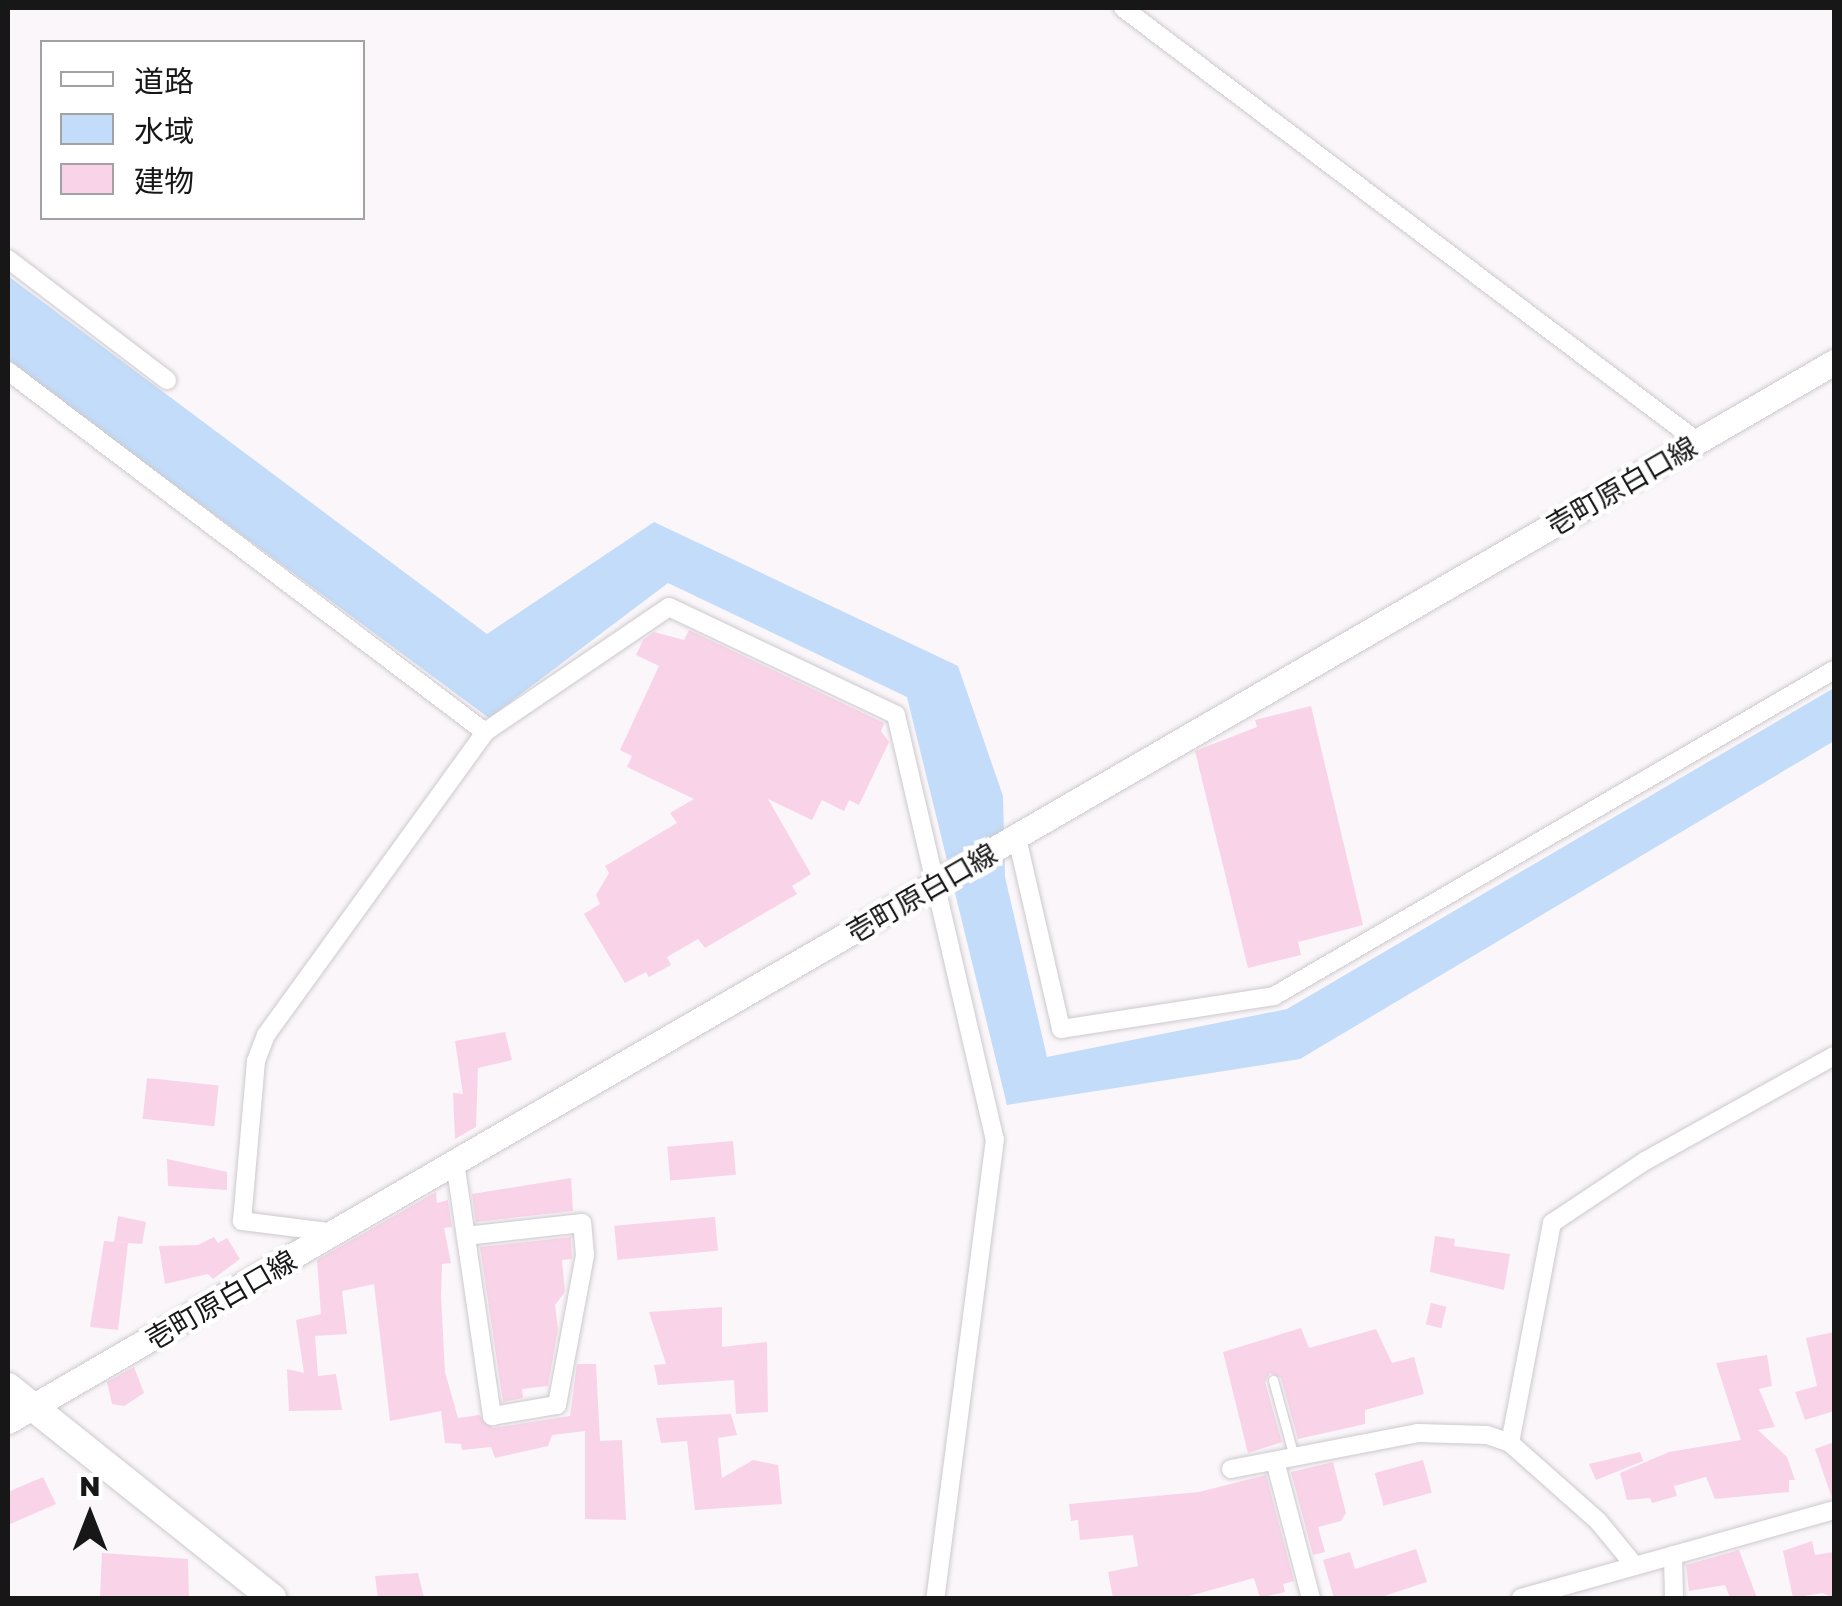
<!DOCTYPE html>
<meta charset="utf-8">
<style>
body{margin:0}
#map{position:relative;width:1842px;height:1606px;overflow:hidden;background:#faf6fa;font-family:"Golos Text","Noto Sans JP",sans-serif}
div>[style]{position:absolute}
.water>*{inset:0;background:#c2dcf9}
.building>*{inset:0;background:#f9d4e8;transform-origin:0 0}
.roads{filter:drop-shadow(0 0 2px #cdc9cd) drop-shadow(0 0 2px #cdc9cd)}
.service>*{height:9px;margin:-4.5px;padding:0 4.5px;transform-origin:4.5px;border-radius:4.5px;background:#fff}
.minor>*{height:18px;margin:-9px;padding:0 9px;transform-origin:9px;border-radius:9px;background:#fff}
.secondary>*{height:25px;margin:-12.5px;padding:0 12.5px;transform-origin:12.5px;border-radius:12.5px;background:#fff}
.primary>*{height:28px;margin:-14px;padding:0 14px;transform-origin:14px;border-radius:14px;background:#fff}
span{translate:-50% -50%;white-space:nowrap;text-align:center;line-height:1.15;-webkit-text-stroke:9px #fff;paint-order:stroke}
.street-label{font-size:28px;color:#181718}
.frame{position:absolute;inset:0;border:10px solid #181718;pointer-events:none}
.legend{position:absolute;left:40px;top:40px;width:325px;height:180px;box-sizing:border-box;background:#fff;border:2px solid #a3a2a3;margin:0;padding:12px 18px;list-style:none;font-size:30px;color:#181718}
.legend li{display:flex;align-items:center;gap:20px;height:50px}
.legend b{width:50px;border:2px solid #a3a2a3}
.north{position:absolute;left:40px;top:1466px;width:100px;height:100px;-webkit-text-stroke:8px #fff;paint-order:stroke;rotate:0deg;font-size:28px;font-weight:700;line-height:40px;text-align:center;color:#181718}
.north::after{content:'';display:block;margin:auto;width:35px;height:45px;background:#181718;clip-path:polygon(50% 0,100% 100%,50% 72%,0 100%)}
</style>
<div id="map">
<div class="water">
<i style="clip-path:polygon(8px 276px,487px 634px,654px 522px,958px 666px,1003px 796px,1005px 877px,1047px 1057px,1287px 1009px,1834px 688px,1834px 741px,1300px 1059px,1007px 1105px,907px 697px,668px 583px,489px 718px,8px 362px)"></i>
</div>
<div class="building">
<i style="clip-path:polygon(689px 630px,884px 723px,881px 731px,889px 742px,859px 805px,849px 800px,844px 811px,822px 800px,812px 820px,768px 799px,811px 874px,792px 886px,797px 894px,705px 948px,698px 939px,667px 957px,671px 965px,649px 977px,646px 972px,625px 983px,584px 914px,600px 904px,596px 895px,609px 873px,605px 866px,677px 823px,670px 813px,694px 799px,627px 767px,632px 756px,620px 750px,659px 666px,636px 655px,643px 640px,654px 632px,684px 640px)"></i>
<i style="clip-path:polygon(1311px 706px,1363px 925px,1298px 942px,1301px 955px,1248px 968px,1195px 751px,1257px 727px,1255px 720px)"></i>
<i style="clip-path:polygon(505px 1032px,512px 1060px,478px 1068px,476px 1127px,455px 1139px,453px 1093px,463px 1094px,455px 1041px)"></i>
<i style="left:147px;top:1078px;width:72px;height:41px;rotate:6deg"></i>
<i style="left:733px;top:1141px;width:34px;height:66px;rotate:85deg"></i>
<i style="clip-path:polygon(167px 1159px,227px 1172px,227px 1190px,168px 1186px)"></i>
<i style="clip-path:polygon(571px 1178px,573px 1211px,476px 1222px,472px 1194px)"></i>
<i style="clip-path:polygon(436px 1192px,437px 1203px,448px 1200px,452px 1227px,444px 1228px,451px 1263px,442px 1264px,441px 1296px,445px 1372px,458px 1418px,479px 1415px,493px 1428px,570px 1416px,577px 1364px,596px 1364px,600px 1441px,622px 1440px,626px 1520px,585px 1519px,585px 1431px,552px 1435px,548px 1446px,495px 1458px,491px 1447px,462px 1450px,461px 1444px,445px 1443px,441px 1411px,390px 1421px,374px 1284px,342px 1291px,347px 1334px,315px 1336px,318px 1376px,336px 1374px,342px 1410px,289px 1411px,287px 1369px,304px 1373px,296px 1320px,321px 1314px,317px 1260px)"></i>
<i style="clip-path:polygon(118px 1216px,146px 1222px,142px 1244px,114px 1242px)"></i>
<i style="left:715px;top:1217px;width:34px;height:101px;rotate:85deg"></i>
<i style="clip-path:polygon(1435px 1236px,1455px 1239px,1454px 1246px,1510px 1254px,1504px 1290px,1430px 1272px)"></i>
<i style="clip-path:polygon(214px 1237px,218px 1243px,227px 1238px,240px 1259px,213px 1279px,208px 1274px,165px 1284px,159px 1246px,198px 1245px)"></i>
<i style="clip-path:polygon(571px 1237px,572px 1259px,562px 1260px,565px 1292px,555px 1305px,558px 1329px,548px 1386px,522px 1389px,523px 1398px,503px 1402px,480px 1247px)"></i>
<i style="clip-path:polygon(104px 1241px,128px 1243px,118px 1330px,90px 1327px)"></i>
<i style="left:1431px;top:1303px;width:16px;height:22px;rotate:14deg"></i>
<i style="clip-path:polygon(722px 1307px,722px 1347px,767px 1342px,768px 1412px,736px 1414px,734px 1380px,658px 1385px,654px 1365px,666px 1364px,649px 1312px)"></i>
<i style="clip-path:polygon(1301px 1328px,1309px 1348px,1376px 1329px,1392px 1363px,1414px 1357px,1424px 1394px,1365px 1410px,1365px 1424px,1298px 1439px,1281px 1378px,1270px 1373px,1265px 1382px,1282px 1442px,1248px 1453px,1223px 1352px)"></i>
<i style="clip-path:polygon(1834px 1332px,1834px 1411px,1805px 1420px,1795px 1392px,1817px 1386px,1806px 1338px)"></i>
<i style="clip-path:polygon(1767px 1355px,1772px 1386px,1759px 1389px,1775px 1427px,1758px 1430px,1787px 1457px,1795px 1480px,1789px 1480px,1789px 1492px,1715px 1499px,1706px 1477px,1674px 1486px,1677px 1496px,1652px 1503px,1650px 1498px,1627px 1500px,1620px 1473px,1669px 1452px,1741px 1440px,1716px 1363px)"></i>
<i style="clip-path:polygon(134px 1367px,144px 1393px,124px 1406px,112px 1404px,107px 1382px)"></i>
<i style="clip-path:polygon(731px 1414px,737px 1435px,718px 1438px,722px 1478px,753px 1460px,778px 1465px,782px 1504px,695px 1510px,687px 1441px,661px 1443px,656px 1418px)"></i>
<i style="clip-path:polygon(1834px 1442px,1834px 1498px,1832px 1498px,1815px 1449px)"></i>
<i style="clip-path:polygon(1640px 1452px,1643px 1461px,1596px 1480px,1589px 1464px)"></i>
<i style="left:1423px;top:1460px;width:34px;height:50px;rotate:75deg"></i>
<i style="clip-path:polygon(1333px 1462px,1346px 1513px,1341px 1521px,1318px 1527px,1325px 1552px,1313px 1555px,1291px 1472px)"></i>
<i style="clip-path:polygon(1266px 1475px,1294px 1581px,1283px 1584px,1285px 1592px,1260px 1598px,1254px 1578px,1182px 1598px,1113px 1598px,1108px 1572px,1138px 1566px,1133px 1535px,1080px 1540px,1078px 1520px,1071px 1521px,1069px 1504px,1199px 1492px)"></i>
<i style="clip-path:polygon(43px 1477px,56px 1504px,8px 1525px,8px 1492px)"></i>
<i style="clip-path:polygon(1812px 1541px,1815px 1555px,1834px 1552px,1834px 1598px,1822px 1593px,1793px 1598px,1783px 1551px)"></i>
<i style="clip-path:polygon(1416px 1549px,1427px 1582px,1378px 1598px,1334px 1598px,1323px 1560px,1350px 1552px,1355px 1569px)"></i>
<i style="clip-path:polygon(1739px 1550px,1757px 1598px,1730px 1598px,1725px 1585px,1689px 1591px,1686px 1565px)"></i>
<i style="clip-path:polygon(102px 1553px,188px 1559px,189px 1598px,100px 1598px)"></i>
<i style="clip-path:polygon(418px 1573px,424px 1598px,378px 1598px,375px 1576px)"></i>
</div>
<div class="roads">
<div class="service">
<i style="left:1273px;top:1380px;width:80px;rotate:74.7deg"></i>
</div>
<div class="minor">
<i style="left:1123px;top:8px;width:720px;rotate:37.04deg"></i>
<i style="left:8px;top:259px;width:200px;rotate:37.3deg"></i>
<i style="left:8px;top:371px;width:598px;rotate:37.12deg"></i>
<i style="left:1017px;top:838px;width:196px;rotate:77deg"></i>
<i style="left:1061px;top:1029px;width:216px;rotate:-8.8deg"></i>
<i style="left:1274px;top:996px;width:648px;rotate:-30.21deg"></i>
<i style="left:455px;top:1162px;width:257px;rotate:81.7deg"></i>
<i style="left:492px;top:1416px;width:66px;rotate:-9.6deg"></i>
<i style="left:557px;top:1405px;width:153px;rotate:-79.4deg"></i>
<i style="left:585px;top:1255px;width:32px;rotate:-95deg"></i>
<i style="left:582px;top:1223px;width:117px;rotate:173.6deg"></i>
<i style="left:337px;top:1233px;width:96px;rotate:-172.8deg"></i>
<i style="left:242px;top:1221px;width:161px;rotate:-85deg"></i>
<i style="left:256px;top:1061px;width:28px;rotate:-69deg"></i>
<i style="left:266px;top:1035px;width:374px;rotate:-54.1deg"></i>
<i style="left:485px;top:732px;width:222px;rotate:-34.2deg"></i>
<i style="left:669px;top:607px;width:251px;rotate:25.4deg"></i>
<i style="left:896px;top:715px;width:435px;rotate:76.9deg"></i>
<i style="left:995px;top:1139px;width:463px;rotate:97.4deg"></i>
<i style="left:1510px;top:1443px;width:224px;rotate:-79.2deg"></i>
<i style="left:1552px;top:1223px;width:112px;rotate:-33.7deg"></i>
<i style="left:1645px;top:1161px;width:216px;rotate:-29.1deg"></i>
<i style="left:1275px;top:1461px;width:142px;rotate:75.3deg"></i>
<i style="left:1231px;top:1469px;width:190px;rotate:-10.9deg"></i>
<i style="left:1418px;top:1433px;width:69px;rotate:1.7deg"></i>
<i style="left:1487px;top:1435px;width:24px;rotate:19deg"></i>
<i style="left:1510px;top:1443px;width:118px;rotate:41.6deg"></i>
<i style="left:1598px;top:1521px;width:58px;rotate:50.6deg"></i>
<i style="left:1673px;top:1555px;width:43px;rotate:88.7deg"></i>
<i style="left:1521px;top:1598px;width:325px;rotate:-15.7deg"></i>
</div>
<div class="secondary">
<i style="left:8px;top:1421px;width:2111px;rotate:-30.11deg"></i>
</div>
<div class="primary">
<i style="left:8px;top:1387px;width:338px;rotate:38.6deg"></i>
</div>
</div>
<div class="street-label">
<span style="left:1622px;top:486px;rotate:-30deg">壱町原白口線</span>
<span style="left:922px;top:893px;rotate:-30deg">壱町原白口線</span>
<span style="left:221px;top:1300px;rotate:-30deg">壱町原白口線</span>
</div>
<div class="frame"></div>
<ul class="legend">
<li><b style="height:12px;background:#fff"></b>道路</li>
<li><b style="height:28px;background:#c2dcf9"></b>水域</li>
<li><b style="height:28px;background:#f9d4e8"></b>建物</li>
</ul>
<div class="north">N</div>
</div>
